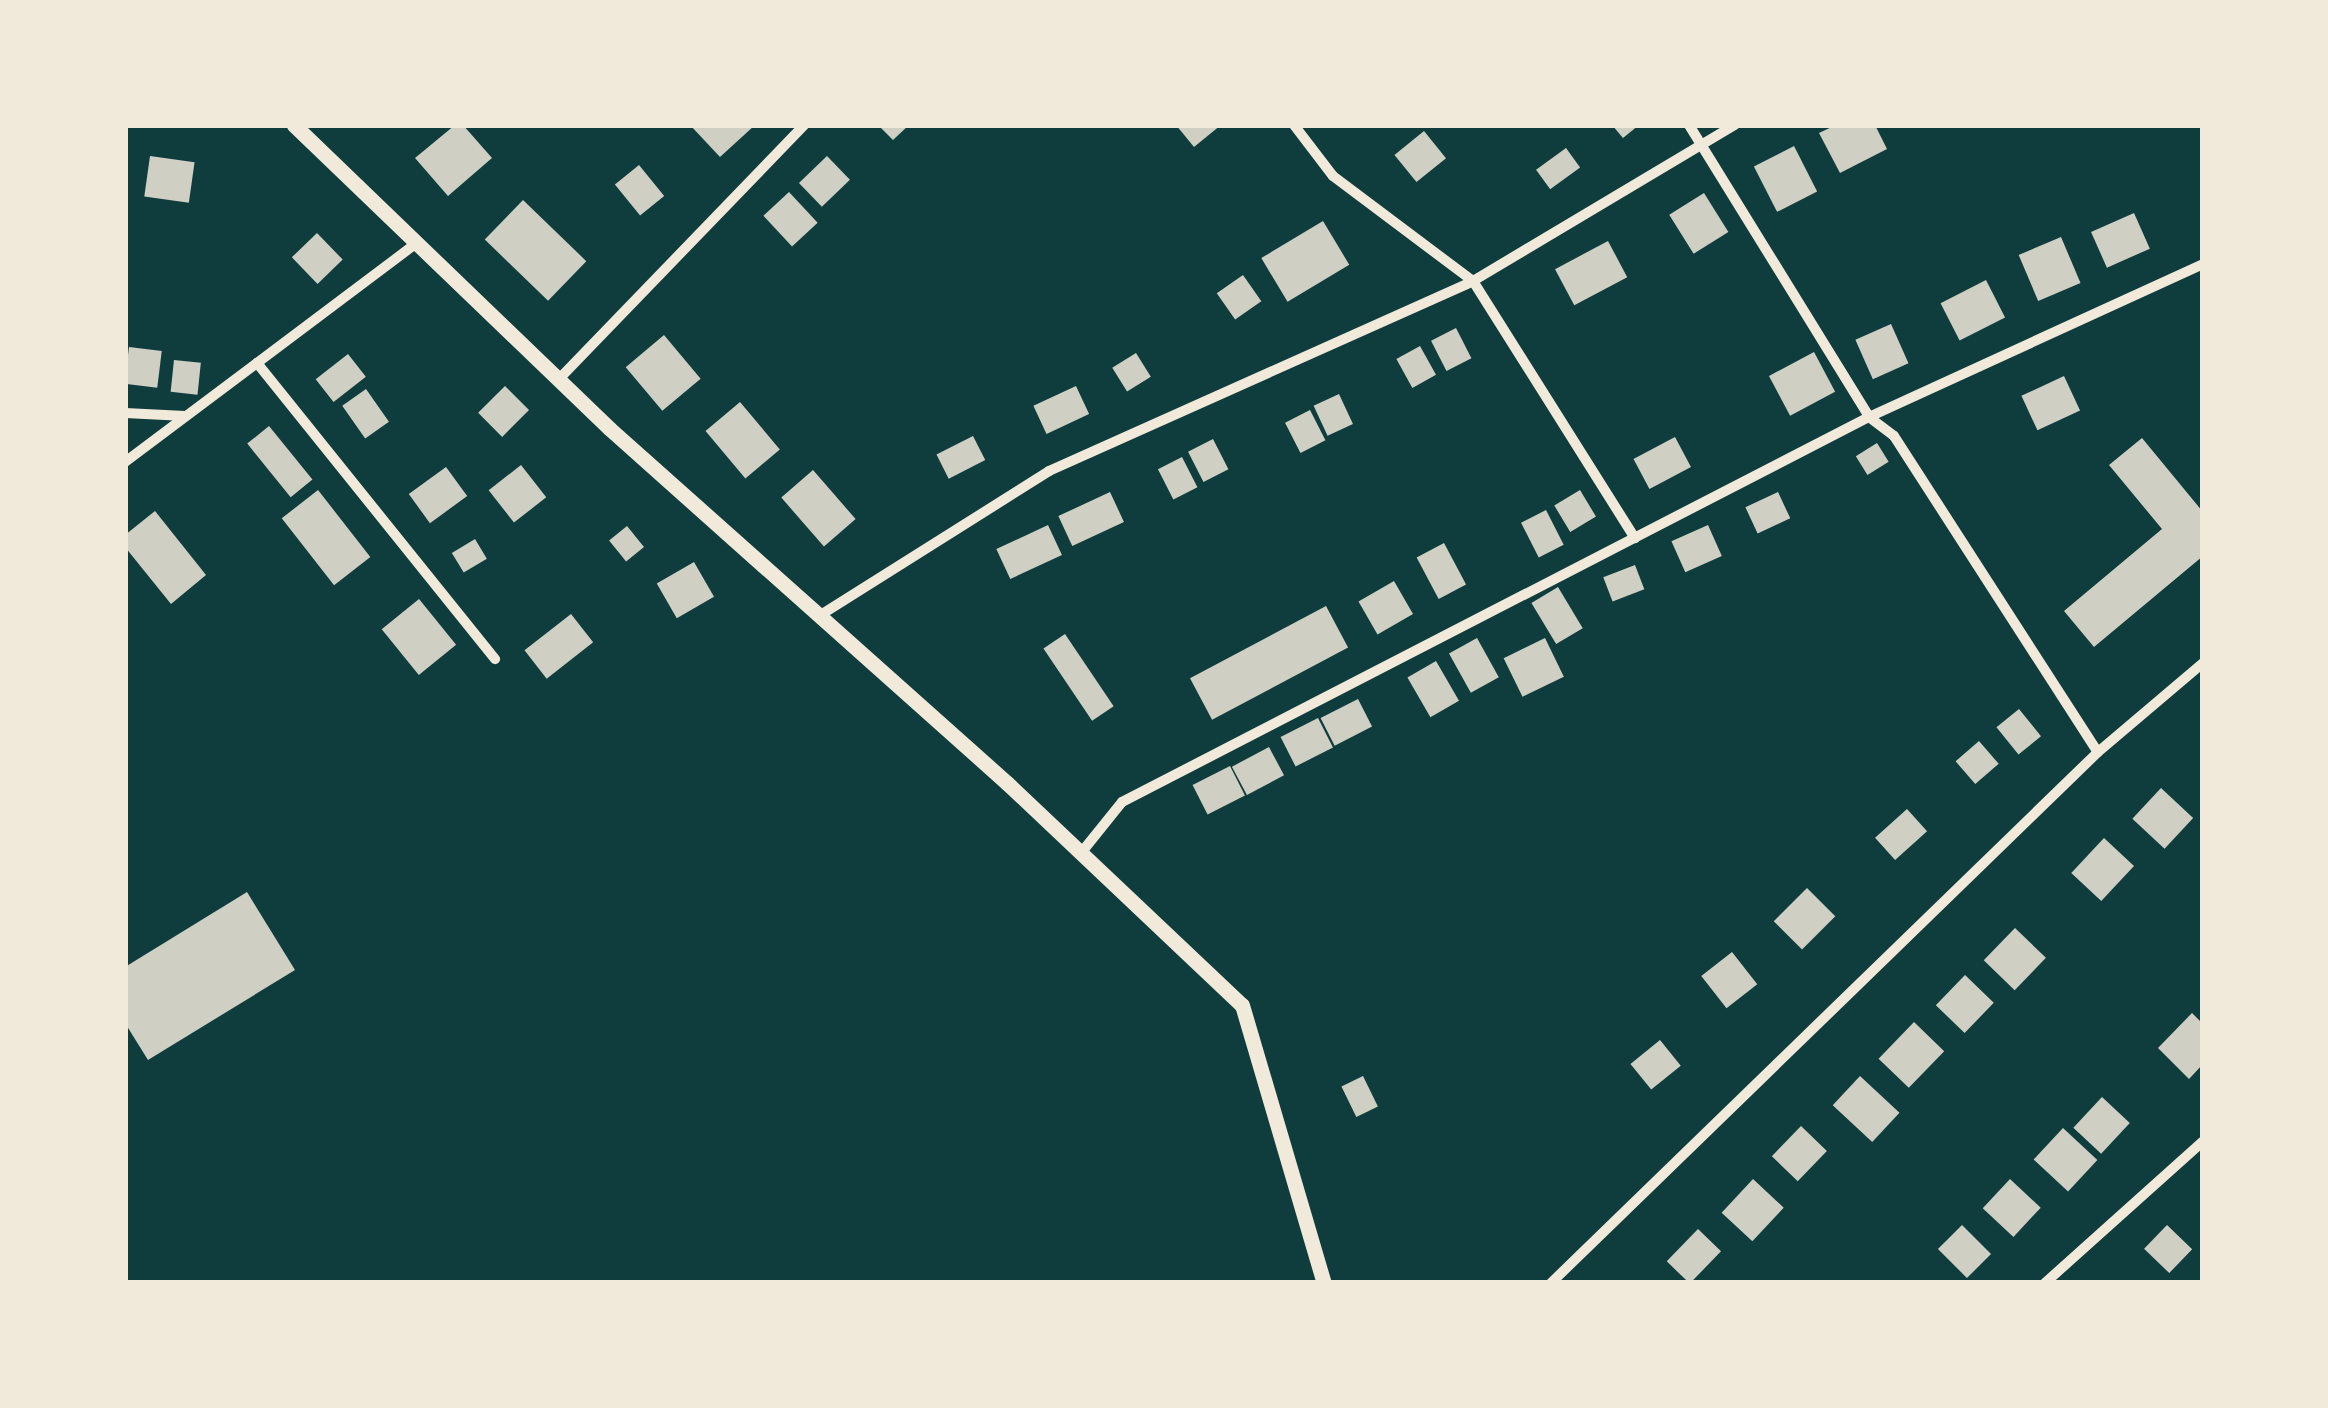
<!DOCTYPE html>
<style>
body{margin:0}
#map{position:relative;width:2328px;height:1408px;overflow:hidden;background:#0f3d3e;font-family:"Fira Sans",sans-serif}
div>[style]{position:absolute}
.building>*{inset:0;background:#cfcfc3;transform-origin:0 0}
.minor>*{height:10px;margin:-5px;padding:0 5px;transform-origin:5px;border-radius:5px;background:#f1e9da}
.tertiary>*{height:15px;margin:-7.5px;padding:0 7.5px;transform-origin:7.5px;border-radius:7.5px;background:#f1e9da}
span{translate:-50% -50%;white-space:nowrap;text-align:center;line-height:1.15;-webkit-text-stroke:9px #f1e9da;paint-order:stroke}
.frame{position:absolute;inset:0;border:128px solid #f1e9da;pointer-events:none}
</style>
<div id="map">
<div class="building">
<i style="clip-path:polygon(455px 125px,463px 125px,492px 158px,448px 196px,415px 158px)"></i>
<i style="clip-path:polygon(690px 125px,755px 125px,720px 157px)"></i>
<i style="clip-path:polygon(878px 125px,909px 125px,893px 140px)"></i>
<i style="clip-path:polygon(1176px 125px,1221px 125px,1194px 147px)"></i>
<i style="clip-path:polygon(1612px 125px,1639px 125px,1623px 138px)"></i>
<i style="clip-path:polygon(1836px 125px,1875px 125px,1887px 149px,1840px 173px,1819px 133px)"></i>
<i style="left:1424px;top:131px;width:35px;height:38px;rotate:51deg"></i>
<i style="left:1794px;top:146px;width:51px;height:45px;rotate:63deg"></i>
<i style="left:1566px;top:148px;width:24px;height:37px;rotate:54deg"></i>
<i style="left:150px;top:156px;width:45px;height:41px;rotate:8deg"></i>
<i style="left:827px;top:156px;width:33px;height:39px;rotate:46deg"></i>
<i style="left:639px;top:165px;width:40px;height:31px;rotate:51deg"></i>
<i style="left:789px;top:192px;width:42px;height:35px;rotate:47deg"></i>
<i style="left:1704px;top:193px;width:46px;height:41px;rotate:58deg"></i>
<i style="left:523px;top:200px;width:88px;height:55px;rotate:44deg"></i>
<i style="left:2134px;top:213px;width:39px;height:47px;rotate:66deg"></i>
<i style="left:1323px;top:221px;width:51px;height:72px;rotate:59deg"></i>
<i style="left:317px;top:233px;width:37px;height:35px;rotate:46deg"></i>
<i style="left:2061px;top:237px;width:50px;height:46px;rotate:67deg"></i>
<i style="left:1608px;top:241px;width:41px;height:60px;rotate:62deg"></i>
<i style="left:1243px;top:275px;width:32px;height:32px;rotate:55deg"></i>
<i style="left:1986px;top:280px;width:42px;height:51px;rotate:63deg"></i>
<i style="left:1891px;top:324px;width:43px;height:39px;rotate:66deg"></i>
<i style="left:1456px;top:328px;width:34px;height:28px;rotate:63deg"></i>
<i style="left:664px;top:335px;width:57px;height:50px;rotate:50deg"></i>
<i style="left:1420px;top:346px;width:33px;height:27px;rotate:61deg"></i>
<i style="left:129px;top:347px;width:33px;height:37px;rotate:7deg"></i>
<i style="left:1814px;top:352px;width:45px;height:51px;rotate:62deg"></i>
<i style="left:1136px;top:353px;width:28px;height:28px;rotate:58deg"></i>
<i style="left:348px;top:354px;width:29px;height:41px;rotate:52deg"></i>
<i style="left:174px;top:360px;width:27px;height:32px;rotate:6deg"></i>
<i style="left:2064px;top:376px;width:38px;height:47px;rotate:65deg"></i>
<i style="left:505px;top:386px;width:34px;height:38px;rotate:45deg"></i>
<i style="left:1076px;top:386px;width:31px;height:47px;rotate:65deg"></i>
<i style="left:366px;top:389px;width:40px;height:29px;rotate:55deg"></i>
<i style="left:1339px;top:394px;width:33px;height:28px;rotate:65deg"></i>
<i style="left:740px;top:402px;width:62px;height:45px;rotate:50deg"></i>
<i style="left:1310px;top:410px;width:34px;height:28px;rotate:63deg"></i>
<i style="left:269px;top:426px;width:69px;height:28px;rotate:51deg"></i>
<i style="left:973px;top:436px;width:27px;height:41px;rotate:63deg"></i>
<i style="left:1675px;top:437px;width:34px;height:47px;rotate:62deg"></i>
<i style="clip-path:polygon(2142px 438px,2203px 512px,2203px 556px,2094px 647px,2064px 611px,2162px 529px,2109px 465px)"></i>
<i style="left:1213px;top:439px;width:34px;height:28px;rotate:63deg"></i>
<i style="left:1877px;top:443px;width:22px;height:25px;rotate:58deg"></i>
<i style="left:1182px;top:457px;width:34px;height:27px;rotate:63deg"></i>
<i style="left:521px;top:465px;width:41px;height:41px;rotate:52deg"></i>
<i style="left:446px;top:467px;width:36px;height:46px;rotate:54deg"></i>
<i style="left:813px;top:470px;width:65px;height:42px;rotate:49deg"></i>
<i style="left:318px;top:490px;width:85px;height:46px;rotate:52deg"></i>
<i style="left:1580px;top:490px;width:31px;height:30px;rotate:59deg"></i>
<i style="left:1110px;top:492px;width:33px;height:57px;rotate:65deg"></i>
<i style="left:1778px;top:492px;width:29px;height:36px;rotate:65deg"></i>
<i style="left:1546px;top:510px;width:39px;height:28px;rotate:63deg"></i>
<i style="clip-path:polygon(155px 511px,206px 575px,171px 604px,125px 547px,125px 535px)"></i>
<i style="left:1048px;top:525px;width:33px;height:57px;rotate:65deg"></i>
<i style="left:1708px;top:525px;width:34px;height:40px;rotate:66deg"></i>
<i style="left:627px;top:526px;width:27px;height:23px;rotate:51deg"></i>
<i style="left:475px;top:539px;width:23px;height:27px;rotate:59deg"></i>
<i style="left:1444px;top:543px;width:47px;height:31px;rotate:62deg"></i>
<i style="left:694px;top:562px;width:40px;height:43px;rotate:60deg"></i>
<i style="left:1635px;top:565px;width:26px;height:34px;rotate:69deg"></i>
<i style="left:1394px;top:581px;width:38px;height:41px;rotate:60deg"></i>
<i style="left:1558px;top:587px;width:48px;height:31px;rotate:59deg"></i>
<i style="left:419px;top:599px;width:59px;height:48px;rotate:51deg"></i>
<i style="left:1326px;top:606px;width:47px;height:154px;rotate:62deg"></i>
<i style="left:571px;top:614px;width:36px;height:59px;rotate:52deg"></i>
<i style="left:1065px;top:634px;width:87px;height:26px;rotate:56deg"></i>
<i style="left:1477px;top:638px;width:45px;height:32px;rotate:61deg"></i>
<i style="left:1545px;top:638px;width:43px;height:46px;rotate:64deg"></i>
<i style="left:1436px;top:661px;width:46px;height:33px;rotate:60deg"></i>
<i style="left:1358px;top:699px;width:31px;height:42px;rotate:63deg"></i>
<i style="left:2019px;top:709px;width:35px;height:29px;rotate:51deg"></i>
<i style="left:1318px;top:718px;width:33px;height:42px;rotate:63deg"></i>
<i style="left:1979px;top:741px;width:30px;height:31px;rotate:49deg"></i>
<i style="left:1269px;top:747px;width:32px;height:42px;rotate:62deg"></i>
<i style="left:1230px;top:766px;width:33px;height:42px;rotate:63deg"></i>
<i style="left:2161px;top:788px;width:44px;height:42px;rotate:43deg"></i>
<i style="left:1907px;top:809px;width:30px;height:43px;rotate:48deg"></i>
<i style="left:2104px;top:838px;width:41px;height:48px;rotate:43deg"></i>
<i style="left:1807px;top:888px;width:40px;height:47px;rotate:45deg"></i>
<i style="clip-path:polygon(247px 892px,295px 970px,148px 1060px,125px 1023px,125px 967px)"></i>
<i style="left:2015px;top:928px;width:43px;height:45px;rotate:44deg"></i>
<i style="left:1732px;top:952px;width:41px;height:39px;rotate:52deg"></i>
<i style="left:1965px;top:975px;width:40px;height:42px;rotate:44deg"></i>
<i style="clip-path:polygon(2192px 1013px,2203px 1024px,2203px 1064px,2189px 1079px,2158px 1048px)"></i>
<i style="left:1914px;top:1022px;width:42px;height:51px;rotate:44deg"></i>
<i style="left:1660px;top:1040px;width:33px;height:38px;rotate:51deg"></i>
<i style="left:1363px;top:1076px;width:34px;height:24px;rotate:64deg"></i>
<i style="left:1860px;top:1076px;width:54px;height:40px;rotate:43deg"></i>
<i style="left:2102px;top:1097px;width:38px;height:42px;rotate:43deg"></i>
<i style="left:1801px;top:1126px;width:36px;height:42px;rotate:44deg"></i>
<i style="left:2063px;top:1128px;width:47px;height:43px;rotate:43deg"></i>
<i style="left:1753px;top:1179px;width:42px;height:46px;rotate:43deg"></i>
<i style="left:2010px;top:1179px;width:42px;height:40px;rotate:43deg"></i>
<i style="left:1962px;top:1225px;width:41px;height:34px;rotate:45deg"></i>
<i style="left:2167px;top:1225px;width:35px;height:33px;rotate:44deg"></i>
<i style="left:1698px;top:1229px;width:32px;height:45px;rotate:44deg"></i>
</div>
<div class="minor">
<i style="left:1294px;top:125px;width:64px;rotate:52.6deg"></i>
<i style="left:1333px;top:176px;width:175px;rotate:36.9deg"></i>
<i style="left:1473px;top:281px;width:304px;rotate:57.8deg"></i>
<i style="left:1689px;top:125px;width:343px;rotate:58.3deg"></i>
<i style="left:1869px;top:417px;width:31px;rotate:37deg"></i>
<i style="left:1894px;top:436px;width:376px;rotate:57.2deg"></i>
<i style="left:257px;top:363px;width:380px;rotate:51.2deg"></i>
<i style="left:559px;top:379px;width:353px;rotate:-46deg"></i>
<i style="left:125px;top:413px;width:60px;rotate:2.9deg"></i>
<i style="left:125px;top:462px;width:365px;rotate:-36.9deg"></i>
<i style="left:819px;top:616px;width:272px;rotate:-32.2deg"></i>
<i style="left:1049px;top:471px;width:465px;rotate:-24.1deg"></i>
<i style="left:1473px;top:281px;width:305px;rotate:-30.8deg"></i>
<i style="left:1081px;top:853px;width:65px;rotate:-51.2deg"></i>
<i style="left:1122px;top:802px;width:840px;rotate:-27.27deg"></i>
<i style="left:1869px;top:417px;width:367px;rotate:-24.6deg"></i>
<i style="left:1551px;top:1283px;width:762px;rotate:-44.15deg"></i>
<i style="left:2098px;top:752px;width:138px;rotate:-40.3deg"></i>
<i style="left:2045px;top:1283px;width:212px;rotate:-41.9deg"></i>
</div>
<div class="tertiary">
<i style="left:294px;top:125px;width:438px;rotate:43.9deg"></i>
<i style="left:610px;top:429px;width:532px;rotate:41.72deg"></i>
<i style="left:1007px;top:783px;width:323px;rotate:43.4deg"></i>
<i style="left:1242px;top:1005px;width:290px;rotate:73.6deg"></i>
</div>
<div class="frame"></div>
</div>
